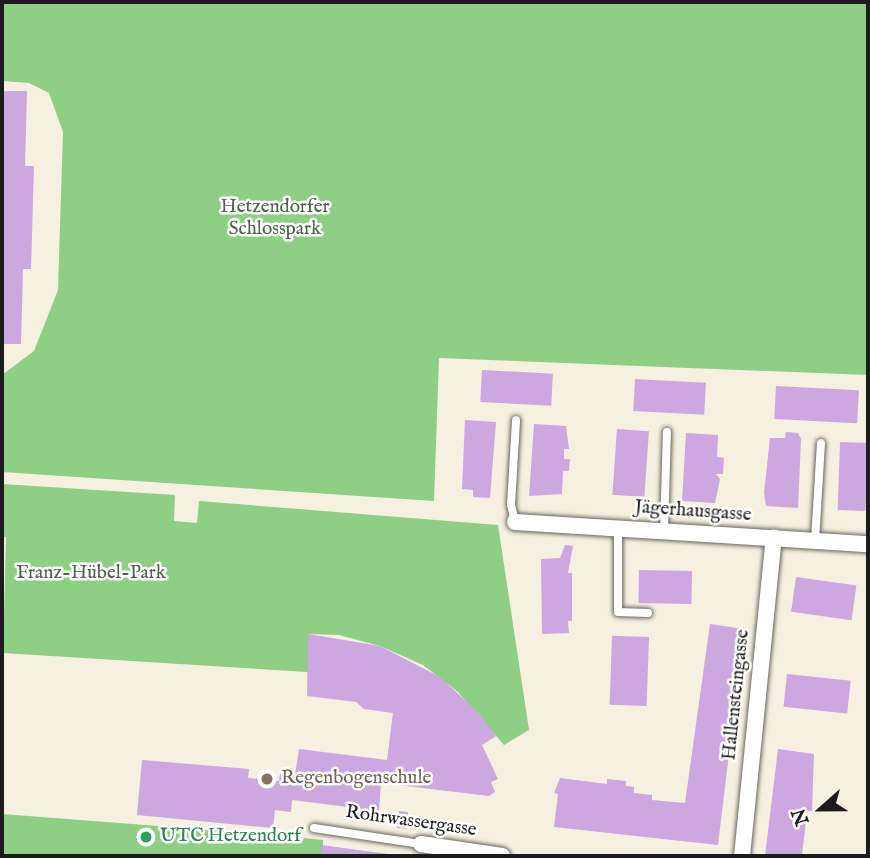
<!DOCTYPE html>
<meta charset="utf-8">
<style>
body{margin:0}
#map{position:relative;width:870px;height:858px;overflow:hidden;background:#f5f0df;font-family:"IM FELL English",serif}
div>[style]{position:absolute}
.green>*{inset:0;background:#8ece85}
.building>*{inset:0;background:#cda7df;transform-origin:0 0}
.roads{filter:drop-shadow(0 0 2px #686660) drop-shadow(0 0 2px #686660)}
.service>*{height:8px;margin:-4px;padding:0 4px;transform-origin:4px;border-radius:4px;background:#fff}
.minor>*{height:16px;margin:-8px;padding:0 8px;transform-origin:8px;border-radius:8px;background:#fff}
.dots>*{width:19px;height:19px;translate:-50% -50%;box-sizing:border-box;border:4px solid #fff;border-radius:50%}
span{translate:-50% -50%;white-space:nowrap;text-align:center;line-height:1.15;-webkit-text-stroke:5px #fff;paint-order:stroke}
.park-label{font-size:19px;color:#4a6346}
.street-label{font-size:19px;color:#1c1c1c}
.education-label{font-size:19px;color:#785e54}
.left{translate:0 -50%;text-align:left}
.leisure-label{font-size:19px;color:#27864d}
.frame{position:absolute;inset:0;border:4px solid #1c1c1c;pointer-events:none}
.north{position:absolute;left:786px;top:774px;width:70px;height:70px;-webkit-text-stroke:5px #fff;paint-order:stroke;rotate:249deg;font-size:19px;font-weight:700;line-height:28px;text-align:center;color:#1c1c1c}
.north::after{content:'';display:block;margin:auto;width:24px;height:32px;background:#1c1c1c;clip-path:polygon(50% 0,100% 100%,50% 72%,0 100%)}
</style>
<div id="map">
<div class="green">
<i style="clip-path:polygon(2px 2px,868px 2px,868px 375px,439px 358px,434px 501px,2px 472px,2px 375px,34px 351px,58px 290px,63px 132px,49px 93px,29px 83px,2px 81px)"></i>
<i style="clip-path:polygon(2px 484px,175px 495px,174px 521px,197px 523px,199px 501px,498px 525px,529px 730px,504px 745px,458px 692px,423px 665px,380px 646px,339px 635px,308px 634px,308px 672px,3px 653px,6px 537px,2px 537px)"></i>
<i style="clip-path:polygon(2px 814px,223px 831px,233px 838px,275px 843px,295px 837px,323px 840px,323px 846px,405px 856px,2px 856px)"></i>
</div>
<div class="building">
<i style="clip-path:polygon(2px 91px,27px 91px,25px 166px,34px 166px,31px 269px,23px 269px,21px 344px,2px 344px)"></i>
<i style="left:482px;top:370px;width:71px;height:32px;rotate:3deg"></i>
<i style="left:635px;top:379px;width:71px;height:32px;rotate:3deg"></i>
<i style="left:776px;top:386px;width:83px;height:33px;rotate:3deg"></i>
<i style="clip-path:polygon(465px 420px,496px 422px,490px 498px,473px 497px,473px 490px,462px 489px)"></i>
<i style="clip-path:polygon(534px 424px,566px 426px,569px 449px,564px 449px,564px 459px,570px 459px,569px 471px,563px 471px,562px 494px,529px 496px)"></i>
<i style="left:617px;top:429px;width:32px;height:66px;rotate:4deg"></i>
<i style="clip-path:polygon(786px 432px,798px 433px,801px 439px,798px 508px,766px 506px,764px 493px,770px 438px,785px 438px)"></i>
<i style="clip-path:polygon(686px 433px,718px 435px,717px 457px,724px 458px,723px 474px,716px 474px,720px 479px,715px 503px,682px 501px)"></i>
<i style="left:840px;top:442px;width:28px;height:68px;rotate:2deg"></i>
<i style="clip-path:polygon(565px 545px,573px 546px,568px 573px,572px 573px,572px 621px,568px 621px,569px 633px,542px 634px,541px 559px,560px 558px)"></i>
<i style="left:639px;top:570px;width:53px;height:33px;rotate:1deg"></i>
<i style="left:796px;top:577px;width:61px;height:35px;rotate:8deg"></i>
<i style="clip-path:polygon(710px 624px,744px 629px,718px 845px,554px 827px,558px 794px,554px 793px,560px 778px,607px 784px,607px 779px,626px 781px,626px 786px,634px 787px,634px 793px,652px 795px,652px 800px,685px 803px)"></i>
<i style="clip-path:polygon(308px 634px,380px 646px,440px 677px,478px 712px,496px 736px,482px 745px,498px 779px,491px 782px,495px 792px,489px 796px,381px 783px,379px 811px,292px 800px,291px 812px,275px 810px,273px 828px,137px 815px,142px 760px,249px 769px,248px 778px,279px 781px,280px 774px,295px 775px,299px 749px,387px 760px,393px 713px,364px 709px,356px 702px,307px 696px)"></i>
<i style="left:649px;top:637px;width:69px;height:37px;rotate:92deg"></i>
<i style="left:787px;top:674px;width:64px;height:33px;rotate:6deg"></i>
<i style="clip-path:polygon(778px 749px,814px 754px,812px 811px,807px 811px,802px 856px,765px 856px)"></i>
<i style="left:399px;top:811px;width:9px;height:17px;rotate:6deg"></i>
<i style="clip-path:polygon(322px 845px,392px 855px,392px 856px,321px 856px)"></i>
</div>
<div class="roads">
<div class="service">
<i style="left:515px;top:522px;width:17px;rotate:-103deg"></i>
<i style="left:511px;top:505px;width:85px;rotate:-86.6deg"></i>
<i style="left:618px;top:528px;width:84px;rotate:90deg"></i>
<i style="left:618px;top:612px;width:30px;rotate:2deg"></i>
<i style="left:664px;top:531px;width:99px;rotate:-88.3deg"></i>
<i style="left:815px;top:541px;width:98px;rotate:-86.5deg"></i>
<i style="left:314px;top:828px;width:108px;rotate:8.5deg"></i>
</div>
<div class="minor">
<i style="left:515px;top:522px;width:354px;rotate:3.6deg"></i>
<i style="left:421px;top:844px;width:82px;rotate:8.4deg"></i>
<i style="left:742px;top:856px;width:320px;rotate:-84.3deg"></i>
</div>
</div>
<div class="dots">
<i style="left:267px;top:779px;background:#8d6e63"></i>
<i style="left:146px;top:837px;background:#2e9e5b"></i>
</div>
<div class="park-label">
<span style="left:275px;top:219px">Hetzendorfer<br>Schlosspark</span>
<span style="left:91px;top:574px">Franz-Hübel-Park</span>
</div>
<div class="street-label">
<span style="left:693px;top:512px;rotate:4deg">Jägerhausgasse</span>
<span style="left:737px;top:695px;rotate:-84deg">Hallensteingasse</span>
<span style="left:411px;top:822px;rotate:8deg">Rohrwassergasse</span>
</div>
<div class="education-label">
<span class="left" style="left:281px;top:779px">Regenbogenschule</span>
</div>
<div class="leisure-label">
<span class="left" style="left:160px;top:837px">UTC Hetzendorf</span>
</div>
<div class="frame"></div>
<div class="north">N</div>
</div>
